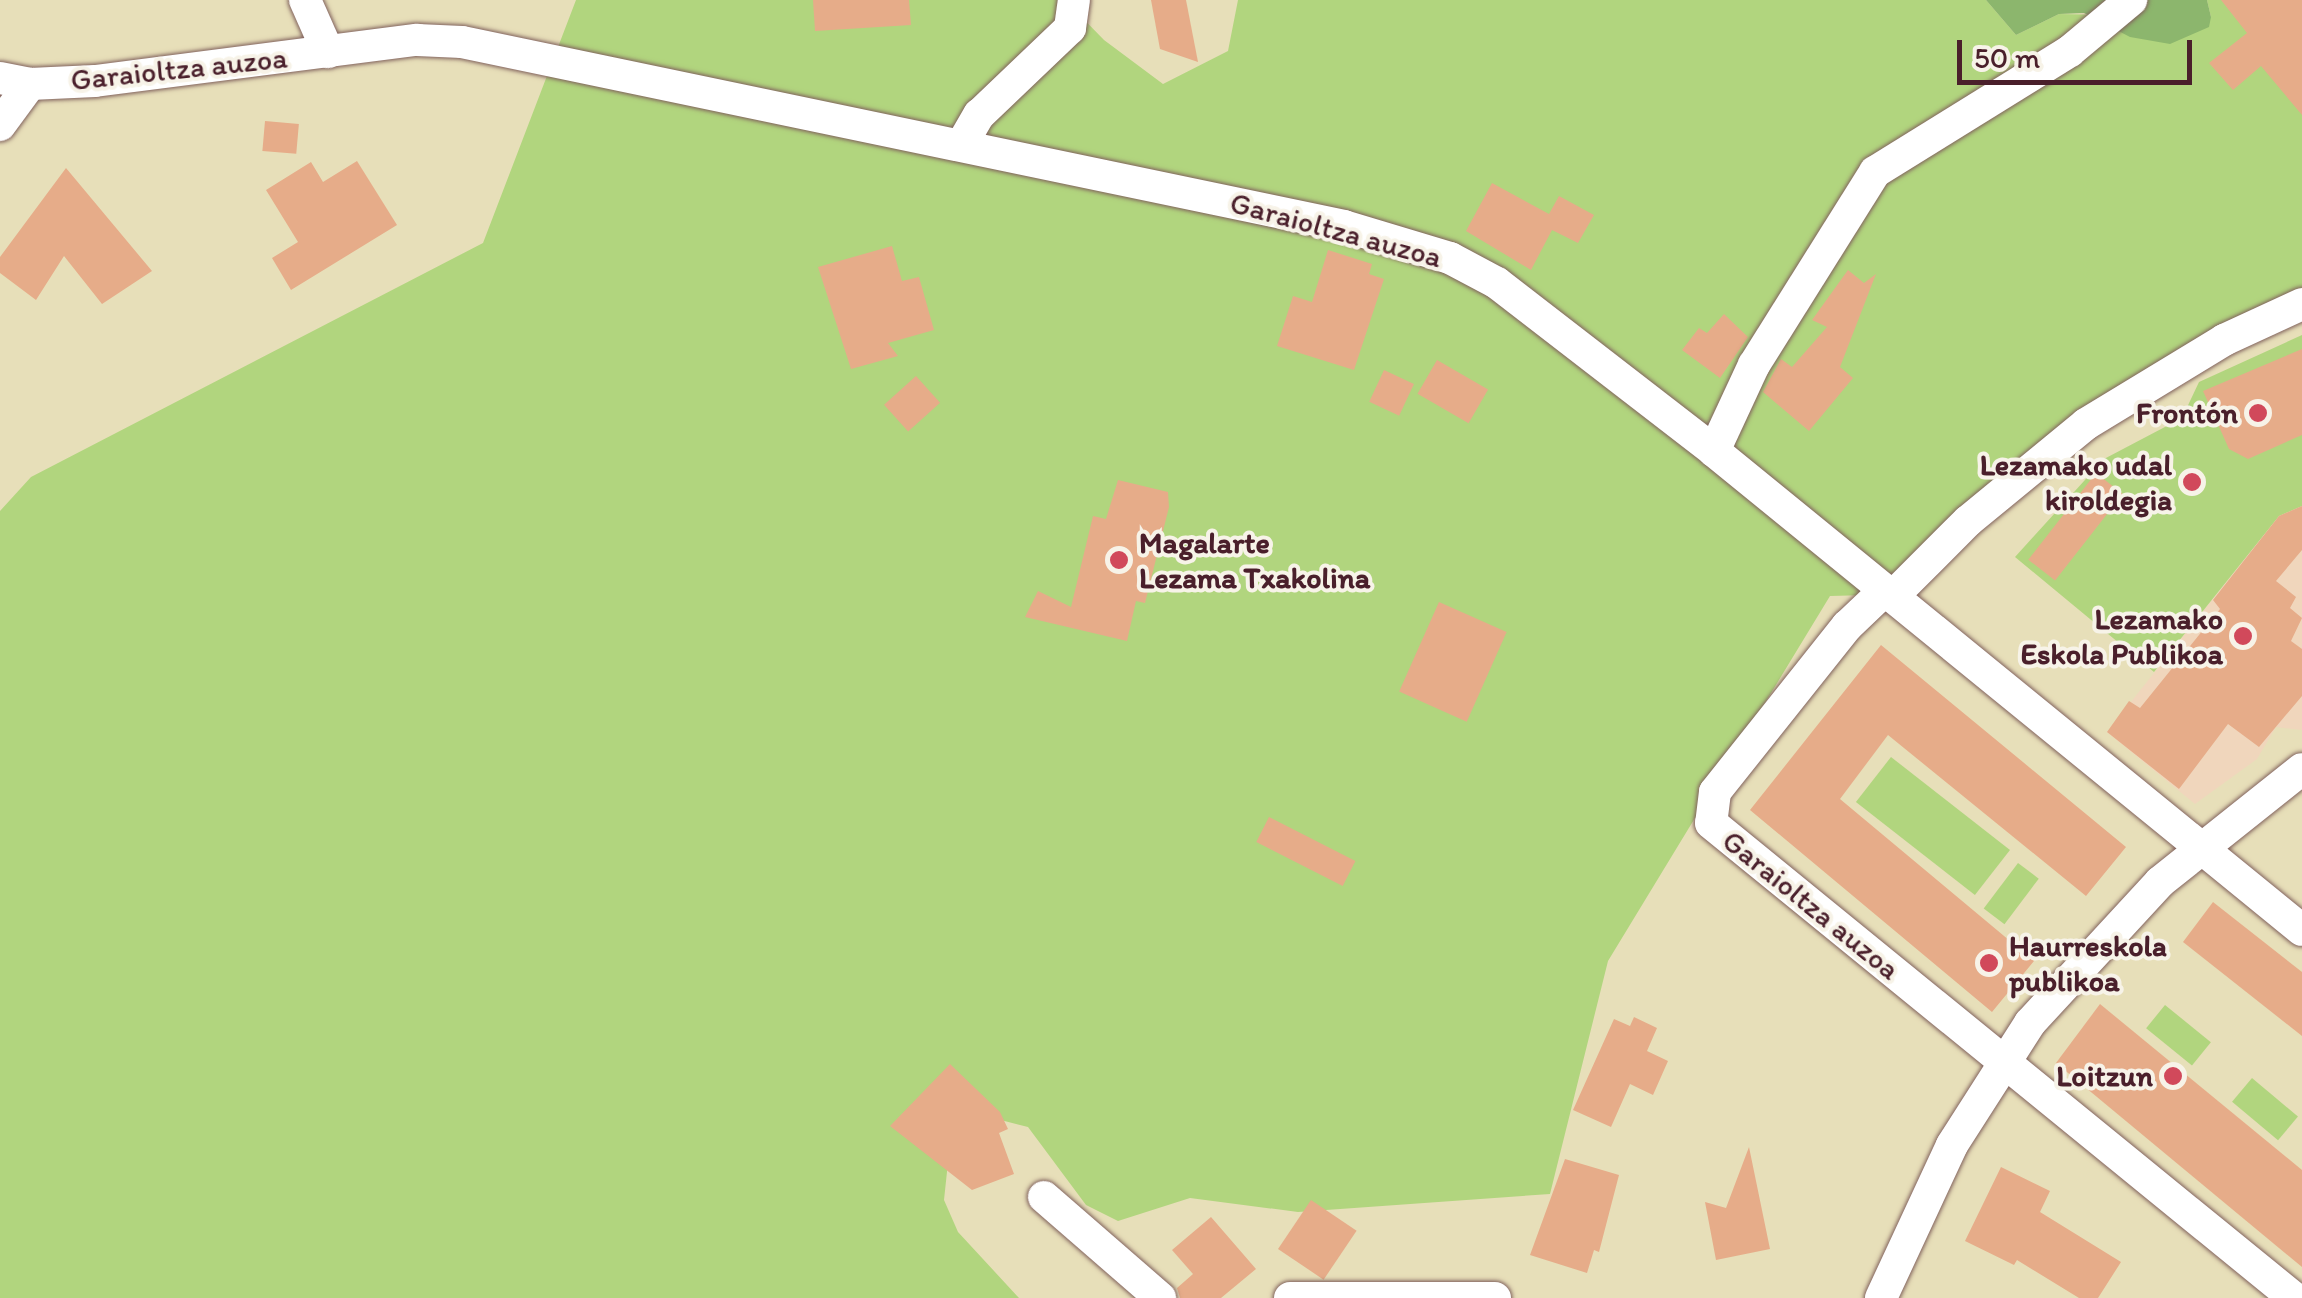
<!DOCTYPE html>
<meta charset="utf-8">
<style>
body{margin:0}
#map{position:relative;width:2302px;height:1298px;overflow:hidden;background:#e7dfb9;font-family:Itim,sans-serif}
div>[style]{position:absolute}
.built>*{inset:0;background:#f0d6bc}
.green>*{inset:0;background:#b1d57e;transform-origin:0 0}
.forest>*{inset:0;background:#8cb66d}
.building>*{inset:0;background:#e6ac89;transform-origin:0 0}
.roads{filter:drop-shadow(0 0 2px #81625d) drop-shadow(0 0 2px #81625d)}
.minor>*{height:32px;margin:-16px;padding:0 16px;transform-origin:16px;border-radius:16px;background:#fff}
.dots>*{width:28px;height:28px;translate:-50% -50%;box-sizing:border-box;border:5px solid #f7f3e8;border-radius:50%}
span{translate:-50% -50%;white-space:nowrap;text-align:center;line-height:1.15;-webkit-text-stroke:8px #f7f3e8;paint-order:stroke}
.street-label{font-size:30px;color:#4a1f2b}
.poi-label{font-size:30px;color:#4a1f2b;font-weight:700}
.right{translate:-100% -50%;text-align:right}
.left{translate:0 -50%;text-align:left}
.scale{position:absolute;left:1957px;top:40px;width:235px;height:45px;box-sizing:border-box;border:5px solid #4a1f2b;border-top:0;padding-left:12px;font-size:30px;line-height:35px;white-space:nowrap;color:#4a1f2b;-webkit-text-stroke:8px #f7f3e8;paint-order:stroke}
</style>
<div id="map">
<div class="built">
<i style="clip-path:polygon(2302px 506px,2302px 730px,2276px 727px,2257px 759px,2195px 804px,2107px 732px,2279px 516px)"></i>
</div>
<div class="green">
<i style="clip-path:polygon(576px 0,1065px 0,1104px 40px,1163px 84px,1228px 51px,1238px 0,1986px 0,2016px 35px,2059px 14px,2211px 17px,2207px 0,2302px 0,2302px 293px,2134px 381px,1906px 594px,1830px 596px,1608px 961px,1550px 1194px,1298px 1212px,1190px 1198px,1118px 1221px,1086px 1205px,1028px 1127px,993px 1118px,949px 1153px,944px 1200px,958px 1232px,1019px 1298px,0 1298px,0 511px,31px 477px,483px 243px)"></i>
<i style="clip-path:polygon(2302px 335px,2302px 506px,2279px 516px,2154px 672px,2015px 557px,2104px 459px,2182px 418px,2199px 382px)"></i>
<i style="left:1891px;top:757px;width:151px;height:57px;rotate:38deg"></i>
<i style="left:2018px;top:863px;width:26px;height:57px;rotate:37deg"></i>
<i style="left:2165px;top:1005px;width:59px;height:30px;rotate:39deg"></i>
<i style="left:2252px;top:1078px;width:60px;height:31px;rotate:40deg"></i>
</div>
<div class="forest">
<i style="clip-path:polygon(1986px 0,2207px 0,2211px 17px,2209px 27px,2170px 44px,2130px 37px,2084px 13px,2059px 14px,2016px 35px)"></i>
</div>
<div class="building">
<i style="clip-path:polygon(813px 0,909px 0,911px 25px,815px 31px)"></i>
<i style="clip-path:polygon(1151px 0,1186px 0,1198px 62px,1160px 49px)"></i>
<i style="clip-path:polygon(2221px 0,2302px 0,2302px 115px,2261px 66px,2233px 90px,2209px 63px,2247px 33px)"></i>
<i style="left:265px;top:121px;width:34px;height:30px;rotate:5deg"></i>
<i style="clip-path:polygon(357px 161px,397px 225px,291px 290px,272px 258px,298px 242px,266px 190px,311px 162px,323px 182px)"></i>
<i style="clip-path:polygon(66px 168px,152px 271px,102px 304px,64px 256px,36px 300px,0 273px,0 257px)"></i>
<i style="clip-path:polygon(1492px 183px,1549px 214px,1559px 196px,1594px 215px,1578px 243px,1552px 230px,1531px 270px,1466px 231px)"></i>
<i style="clip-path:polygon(892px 246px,902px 281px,919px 277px,934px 330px,888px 343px,898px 356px,851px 369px,818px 267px)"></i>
<i style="clip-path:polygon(1328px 250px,1372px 264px,1369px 274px,1384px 279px,1354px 370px,1277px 346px,1293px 296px,1312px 302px)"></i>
<i style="clip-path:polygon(1848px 270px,1864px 283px,1876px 274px,1840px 367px,1853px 378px,1809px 431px,1763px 392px,1781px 359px,1792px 367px,1827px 327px,1812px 320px)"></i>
<i style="clip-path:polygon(1724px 314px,1748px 337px,1720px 378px,1682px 350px,1699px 328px,1707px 333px)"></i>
<i style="clip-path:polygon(2302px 349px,2302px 435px,2248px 459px,2229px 449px,2203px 391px)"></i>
<i style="left:1437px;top:360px;width:59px;height:39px;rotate:30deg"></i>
<i style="left:1384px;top:370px;width:33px;height:35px;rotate:25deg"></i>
<i style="left:916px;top:376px;width:36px;height:43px;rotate:48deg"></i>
<i style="left:2096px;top:473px;width:34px;height:110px;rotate:38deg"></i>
<i style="clip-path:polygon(1118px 480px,1168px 492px,1169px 507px,1145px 603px,1136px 601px,1127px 641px,1025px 617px,1038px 591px,1071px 607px,1093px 516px,1106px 519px)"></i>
<i style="clip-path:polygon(2302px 506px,2302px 550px,2276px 581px,2296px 597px,2290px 608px,2302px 618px,2291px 641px,2302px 649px,2302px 696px,2259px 747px,2228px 724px,2179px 789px,2107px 732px,2129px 701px,2140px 708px,2220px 609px,2213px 600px,2279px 516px)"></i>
<i style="left:1439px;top:602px;width:74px;height:98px;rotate:24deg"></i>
<i style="clip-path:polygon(1881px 645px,2126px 847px,2086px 896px,1888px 735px,1840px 799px,2034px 961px,1992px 1012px,1750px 810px)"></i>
<i style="left:1269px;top:817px;width:97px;height:28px;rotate:27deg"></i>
<i style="clip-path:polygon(2213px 902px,2302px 972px,2302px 1036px,2183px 942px)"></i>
<i style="clip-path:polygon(2100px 1004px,2302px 1170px,2302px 1267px,2056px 1063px)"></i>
<i style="clip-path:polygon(1634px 1017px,1657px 1028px,1647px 1051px,1668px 1061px,1653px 1095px,1630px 1084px,1611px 1127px,1573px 1110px,1614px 1019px,1630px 1026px)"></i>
<i style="clip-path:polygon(950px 1064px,1000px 1112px,1008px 1129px,999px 1133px,1014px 1174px,972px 1190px,890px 1126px)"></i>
<i style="clip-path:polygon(1749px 1147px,1770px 1249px,1716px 1260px,1705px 1202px,1726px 1208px)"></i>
<i style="clip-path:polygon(1565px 1159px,1619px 1175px,1599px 1252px,1594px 1250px,1587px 1273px,1530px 1255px)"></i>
<i style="clip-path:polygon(2001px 1167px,2050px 1191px,2040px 1212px,2121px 1262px,2098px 1298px,2079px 1298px,2017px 1260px,2014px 1265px,1965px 1241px)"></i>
<i style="left:1311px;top:1200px;width:55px;height:59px;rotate:34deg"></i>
<i style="clip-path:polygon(1211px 1217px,1256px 1269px,1221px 1298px,1180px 1298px,1177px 1288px,1193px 1274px,1172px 1250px)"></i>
</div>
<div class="roads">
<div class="minor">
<i style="left:305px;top:0;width:57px;rotate:66.1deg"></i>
<i style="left:0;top:78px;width:31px;rotate:11deg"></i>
<i style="left:30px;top:84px;width:65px;rotate:-2.6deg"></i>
<i style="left:95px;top:81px;width:325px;rotate:-7.3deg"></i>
<i style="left:417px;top:40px;width:45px;rotate:2.5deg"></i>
<i style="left:462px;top:42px;width:901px;rotate:11.78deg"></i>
<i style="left:1344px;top:226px;width:111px;rotate:16.8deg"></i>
<i style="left:1450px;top:258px;width:53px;rotate:28deg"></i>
<i style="left:1497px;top:283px;width:274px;rotate:37.7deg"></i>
<i style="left:1714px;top:451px;width:758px;rotate:39.17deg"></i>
<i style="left:0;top:125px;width:51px;rotate:-53.8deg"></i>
<i style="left:962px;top:144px;width:34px;rotate:-60deg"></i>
<i style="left:979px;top:115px;width:126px;rotate:-43.7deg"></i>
<i style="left:1070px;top:28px;width:28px;rotate:-82deg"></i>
<i style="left:1714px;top:451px;width:95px;rotate:-65.1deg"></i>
<i style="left:1754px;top:365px;width:228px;rotate:-57.9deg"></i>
<i style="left:1875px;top:172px;width:229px;rotate:-31.8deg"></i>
<i style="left:2070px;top:51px;width:80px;rotate:-39.9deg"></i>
<i style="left:1885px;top:590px;width:52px;rotate:136.5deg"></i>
<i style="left:1847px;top:626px;width:212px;rotate:128.5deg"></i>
<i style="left:1715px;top:792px;width:31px;rotate:97deg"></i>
<i style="left:1711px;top:823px;width:752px;rotate:39.17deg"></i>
<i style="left:1893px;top:596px;width:106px;rotate:-45deg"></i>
<i style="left:1968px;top:521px;width:153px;rotate:-39.4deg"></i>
<i style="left:2086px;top:424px;width:162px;rotate:-31.3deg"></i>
<i style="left:2224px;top:340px;width:86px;rotate:-24.8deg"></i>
<i style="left:1044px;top:1197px;width:154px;rotate:41deg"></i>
<i style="left:1290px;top:1298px;width:205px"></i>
<i style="left:1881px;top:1298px;width:169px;rotate:-65.1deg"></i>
<i style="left:1952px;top:1145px;width:145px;rotate:-57.4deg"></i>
<i style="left:2030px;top:1023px;width:192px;rotate:-47.3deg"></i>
<i style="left:2160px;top:882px;width:181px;rotate:-38.5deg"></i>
</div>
</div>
<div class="dots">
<i style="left:2258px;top:413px;background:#d1495b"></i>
<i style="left:2192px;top:482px;background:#d1495b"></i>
<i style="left:1119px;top:560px;background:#d1495b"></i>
<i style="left:2243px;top:636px;background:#d1495b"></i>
<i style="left:1989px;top:963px;background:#d1495b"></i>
<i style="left:2173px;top:1076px;background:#d1495b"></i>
</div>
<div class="street-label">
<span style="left:179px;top:69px;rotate:-6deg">Garaioltza auzoa</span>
<span style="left:1336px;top:230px;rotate:15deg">Garaioltza auzoa</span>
<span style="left:1811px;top:905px;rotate:39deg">Garaioltza auzoa</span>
</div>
<div class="poi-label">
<span class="right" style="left:2238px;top:413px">Frontón</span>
<span class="right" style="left:2172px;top:482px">Lezamako udal<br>kiroldegia</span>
<span class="left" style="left:1139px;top:560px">Magalarte<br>Lezama Txakolina</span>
<span class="right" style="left:2223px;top:636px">Lezamako<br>Eskola Publikoa</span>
<span class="left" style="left:2009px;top:963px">Haurreskola<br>publikoa</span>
<span class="right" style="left:2153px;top:1076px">Loitzun</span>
</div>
<div class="scale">50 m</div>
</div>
